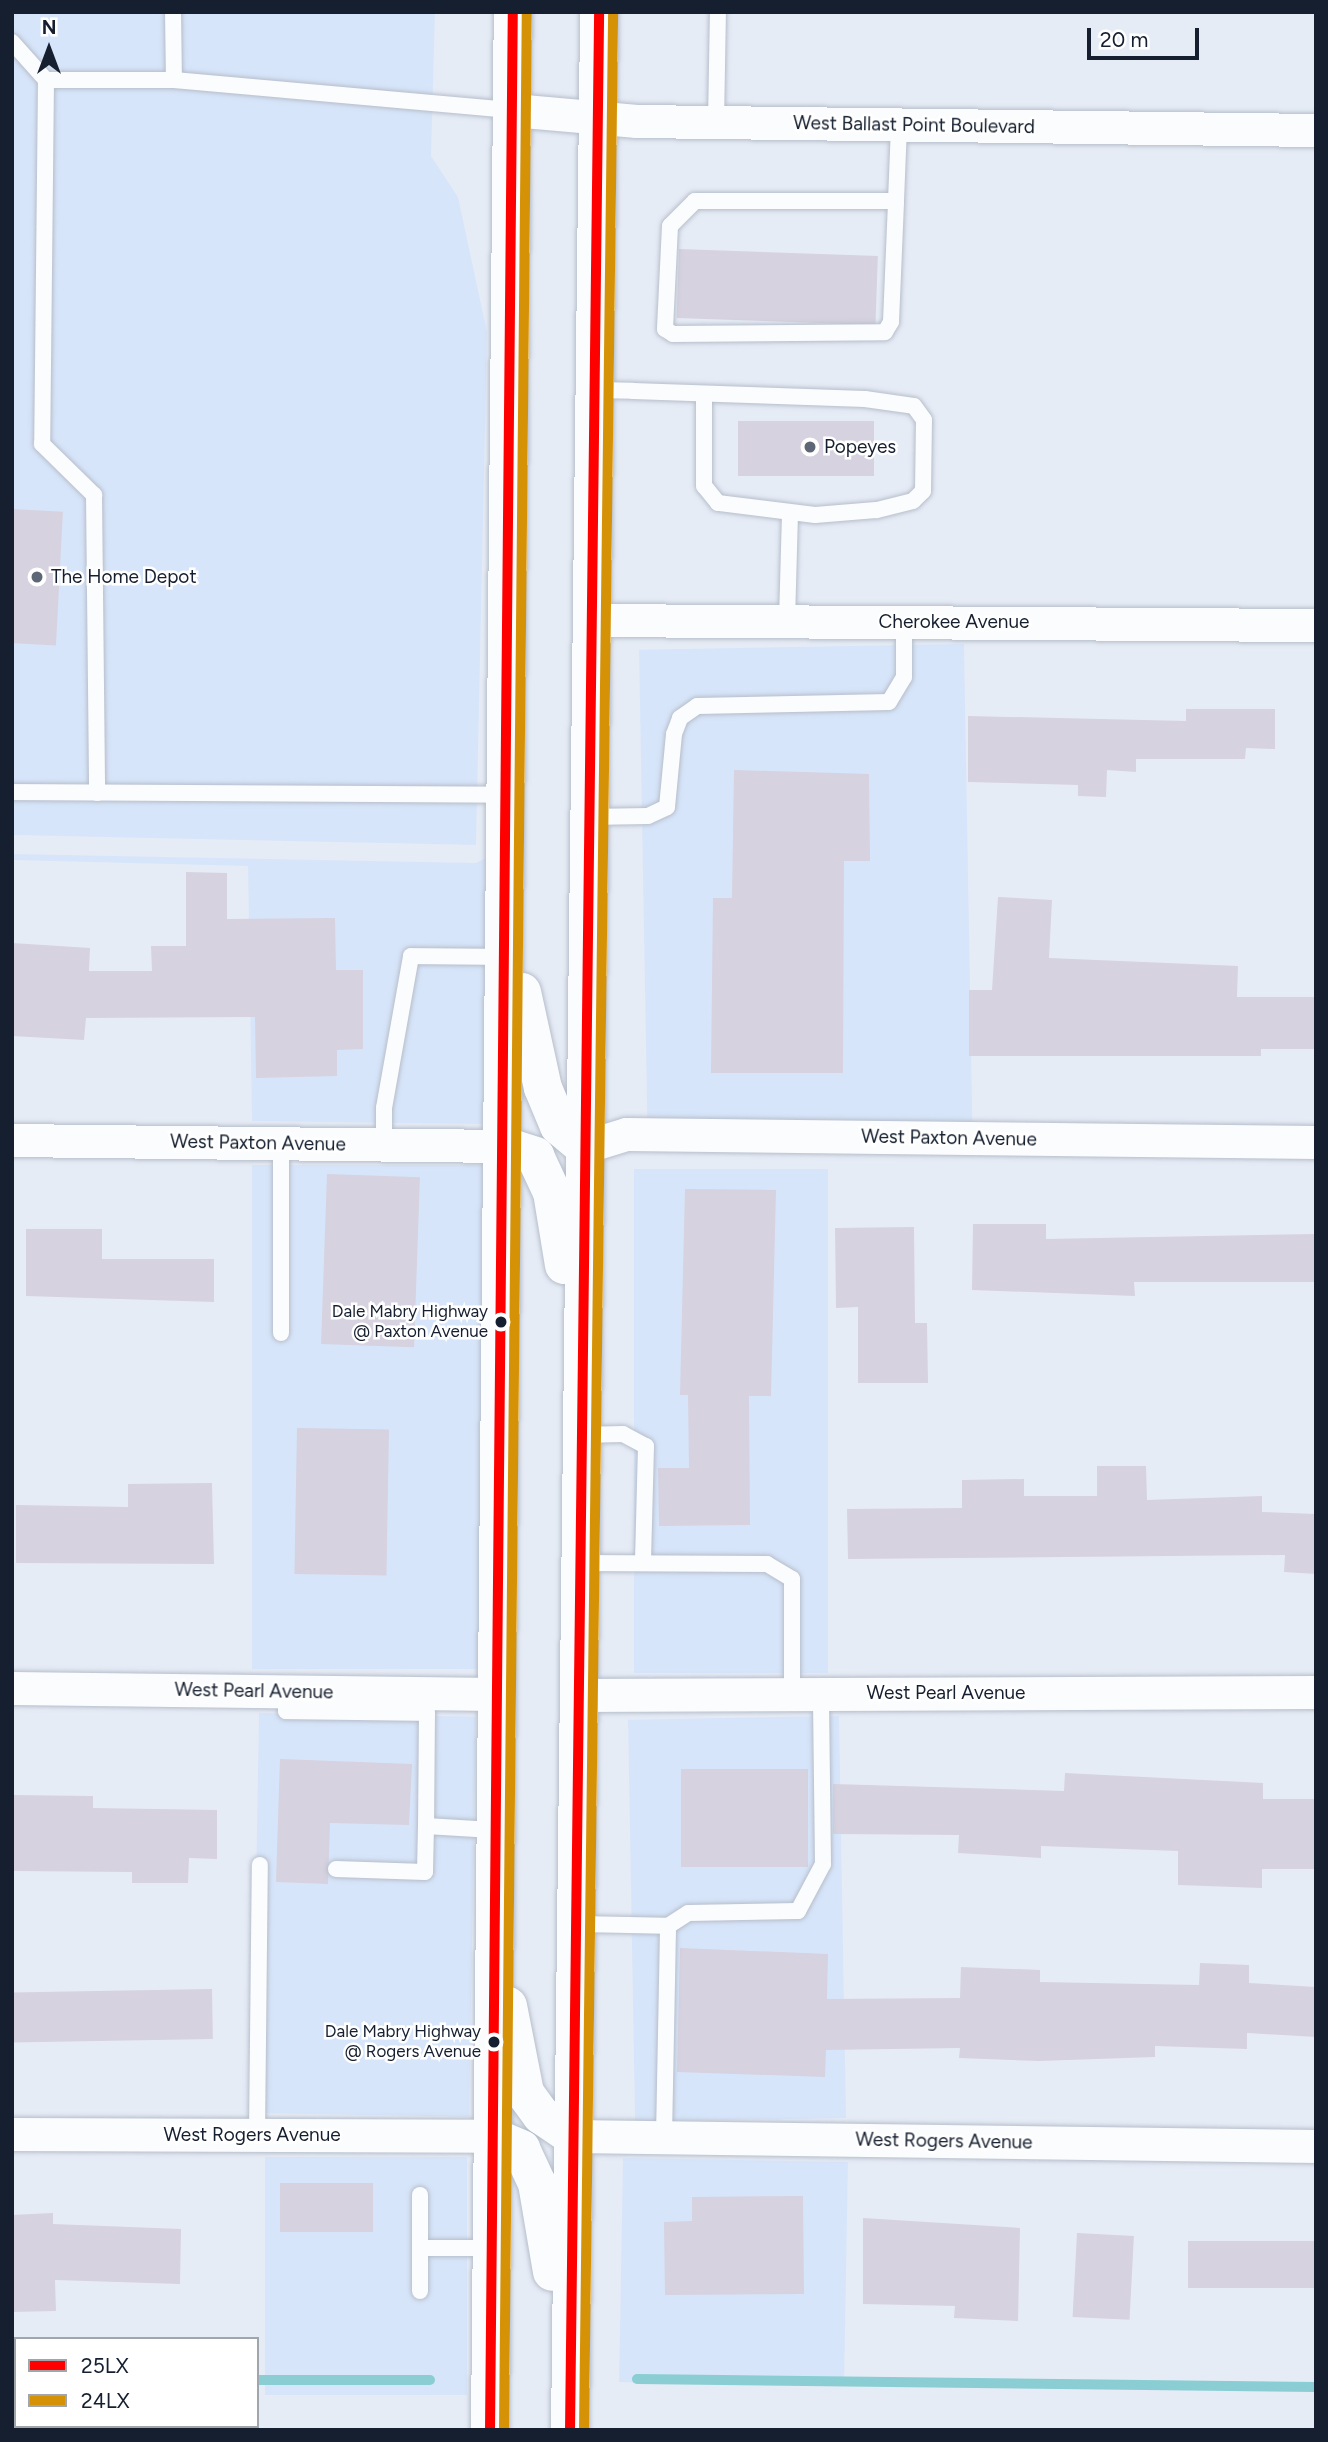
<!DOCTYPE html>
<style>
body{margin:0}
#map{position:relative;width:1328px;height:2442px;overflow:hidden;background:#e6ecf6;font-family:Figtree,sans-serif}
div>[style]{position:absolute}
.built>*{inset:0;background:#d7e5fa;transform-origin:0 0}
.stream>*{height:10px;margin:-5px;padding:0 5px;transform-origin:5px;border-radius:5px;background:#8aced3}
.building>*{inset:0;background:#d6d2df;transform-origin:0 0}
.roads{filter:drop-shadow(0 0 2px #b6beca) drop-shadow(0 0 2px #b6beca)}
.service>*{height:16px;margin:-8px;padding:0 8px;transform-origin:8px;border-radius:8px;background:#fbfcfe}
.minor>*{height:33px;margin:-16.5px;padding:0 16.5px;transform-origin:16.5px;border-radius:16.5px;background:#fbfcfe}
.secondary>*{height:38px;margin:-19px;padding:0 19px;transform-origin:19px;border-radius:19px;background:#fbfcfe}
.bus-1>*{height:10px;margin:-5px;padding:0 5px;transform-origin:5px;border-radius:5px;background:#f00}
.bus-2>*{height:10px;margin:-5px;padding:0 5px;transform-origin:5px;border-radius:5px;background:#d59207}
.dots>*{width:19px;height:19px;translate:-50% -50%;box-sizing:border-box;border:4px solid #fff;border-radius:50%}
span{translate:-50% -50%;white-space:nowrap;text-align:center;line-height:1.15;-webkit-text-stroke:5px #fff;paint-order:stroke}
.bus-label{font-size:17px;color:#151f2f}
.right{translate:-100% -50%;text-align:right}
.street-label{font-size:19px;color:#151f2f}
.poi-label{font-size:19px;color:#151f2f}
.left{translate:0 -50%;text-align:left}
.frame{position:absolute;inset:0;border:14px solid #151f2f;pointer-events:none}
.legend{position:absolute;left:14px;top:2337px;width:245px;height:91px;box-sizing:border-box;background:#fff;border:2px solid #a1a5ac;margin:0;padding:9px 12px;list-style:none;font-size:21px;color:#151f2f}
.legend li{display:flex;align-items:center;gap:14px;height:35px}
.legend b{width:35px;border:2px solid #a1a5ac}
.north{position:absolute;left:14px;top:14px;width:70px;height:70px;-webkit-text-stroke:5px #fff;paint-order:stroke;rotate:0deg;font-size:19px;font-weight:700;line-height:28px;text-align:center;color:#151f2f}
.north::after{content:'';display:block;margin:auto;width:24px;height:32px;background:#151f2f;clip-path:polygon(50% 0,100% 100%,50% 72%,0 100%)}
.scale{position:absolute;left:1087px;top:28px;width:112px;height:32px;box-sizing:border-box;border:4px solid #151f2f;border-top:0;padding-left:9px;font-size:21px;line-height:24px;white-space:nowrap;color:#151f2f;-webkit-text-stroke:5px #fff;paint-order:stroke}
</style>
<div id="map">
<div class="built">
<i style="clip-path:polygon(12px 12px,435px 12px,431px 156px,458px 197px,487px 332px,476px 845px,12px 835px)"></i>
<i style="left:964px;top:644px;width:482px;height:325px;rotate:89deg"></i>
<i style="clip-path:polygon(12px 854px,476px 863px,488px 857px,486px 1124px,252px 1121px,248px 866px,12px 860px)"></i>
<i style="left:252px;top:1165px;width:233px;height:504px"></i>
<i style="left:634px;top:1169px;width:194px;height:504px"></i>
<i style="left:259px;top:1713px;width:217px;height:400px;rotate:1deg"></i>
<i style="left:839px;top:1716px;width:402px;height:211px;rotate:89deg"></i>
<i style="left:265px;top:2157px;width:202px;height:238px"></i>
<i style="left:623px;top:2158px;width:225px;height:224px;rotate:1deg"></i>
</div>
<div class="stream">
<i style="left:637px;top:2379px;width:679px;rotate:0.68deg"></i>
<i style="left:12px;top:2380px;width:4px"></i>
<i style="left:257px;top:2380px;width:173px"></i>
</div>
<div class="building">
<i style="left:679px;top:249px;width:199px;height:69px;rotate:2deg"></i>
<i style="left:738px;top:421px;width:136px;height:55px"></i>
<i style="left:12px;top:509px;width:51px;height:134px;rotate:3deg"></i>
<i style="clip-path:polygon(1186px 709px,1275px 709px,1275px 749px,1246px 748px,1245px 759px,1136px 759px,1136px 772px,1107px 770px,1106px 797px,1078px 796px,1078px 785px,968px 782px,968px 716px,1186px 721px)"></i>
<i style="clip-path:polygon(734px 770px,869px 774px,870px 861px,844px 861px,843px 1073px,711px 1073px,713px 898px,732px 898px)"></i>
<i style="clip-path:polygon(186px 872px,227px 873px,227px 919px,335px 918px,336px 970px,363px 970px,363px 1049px,337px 1050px,337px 1076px,256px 1078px,255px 1017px,86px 1018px,84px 1040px,12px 1036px,12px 943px,90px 948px,89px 971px,152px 971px,151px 946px,186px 946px)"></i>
<i style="clip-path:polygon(998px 897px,1052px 900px,1049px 958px,1238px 966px,1237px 997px,1316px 997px,1316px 1049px,1261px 1049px,1261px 1056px,969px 1056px,969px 990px,992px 990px)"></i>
<i style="left:327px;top:1174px;width:93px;height:170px;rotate:2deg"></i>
<i style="clip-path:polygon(685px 1189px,776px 1190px,771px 1396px,749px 1396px,750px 1525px,659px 1526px,658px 1468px,689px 1468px,688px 1395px,680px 1395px)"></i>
<i style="clip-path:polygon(973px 1224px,1046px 1224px,1046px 1239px,1316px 1234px,1316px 1282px,1134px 1282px,1135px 1296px,972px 1290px)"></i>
<i style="clip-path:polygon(914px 1227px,915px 1323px,927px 1323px,928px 1383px,858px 1383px,858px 1307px,836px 1308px,835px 1228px)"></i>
<i style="clip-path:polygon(26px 1229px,102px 1229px,102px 1259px,214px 1259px,214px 1302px,26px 1296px)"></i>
<i style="left:297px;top:1428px;width:92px;height:146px;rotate:1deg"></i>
<i style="clip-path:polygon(1097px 1466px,1146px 1466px,1147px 1500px,1262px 1496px,1262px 1512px,1316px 1514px,1316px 1574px,1284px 1572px,1285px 1555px,848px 1559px,847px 1509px,962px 1508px,962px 1480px,1024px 1479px,1024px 1496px,1097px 1496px)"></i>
<i style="clip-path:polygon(212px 1483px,214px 1564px,16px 1563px,16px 1505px,128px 1507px,128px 1484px)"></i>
<i style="clip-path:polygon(280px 1759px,412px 1764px,409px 1825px,330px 1823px,328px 1884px,276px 1882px)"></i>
<i style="left:681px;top:1769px;width:127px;height:98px"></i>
<i style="clip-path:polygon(1065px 1773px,1263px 1783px,1263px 1799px,1316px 1799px,1316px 1869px,1262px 1869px,1262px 1888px,1178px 1885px,1178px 1851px,1041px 1846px,1041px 1858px,958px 1853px,959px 1835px,833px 1834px,833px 1784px,1064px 1791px)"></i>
<i style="clip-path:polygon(12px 1795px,93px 1796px,93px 1808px,217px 1810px,217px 1859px,189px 1858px,188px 1883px,132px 1883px,132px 1872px,12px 1871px)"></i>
<i style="clip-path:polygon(680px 1948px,828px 1954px,827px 1999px,960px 1998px,961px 1967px,1040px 1970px,1040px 1982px,1199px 1985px,1200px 1963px,1249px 1965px,1249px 1983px,1316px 1987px,1316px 2037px,1247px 2033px,1247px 2049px,1155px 2046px,1155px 2057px,1039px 2061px,959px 2058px,960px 2048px,826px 2050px,825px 2077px,677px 2072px)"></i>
<i style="left:212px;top:1989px;width:50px;height:200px;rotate:89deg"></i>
<i style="left:280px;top:2183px;width:93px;height:49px"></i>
<i style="clip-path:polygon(803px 2196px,804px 2294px,665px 2295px,664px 2222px,692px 2221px,692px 2197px)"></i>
<i style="clip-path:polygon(53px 2213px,53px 2224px,181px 2229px,180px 2284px,55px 2280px,56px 2311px,12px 2312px,12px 2215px)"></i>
<i style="clip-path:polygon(863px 2218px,1020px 2228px,1018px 2321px,954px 2318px,955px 2306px,863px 2304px)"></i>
<i style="left:1077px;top:2233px;width:57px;height:84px;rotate:3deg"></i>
<i style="left:1188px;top:2241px;width:128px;height:47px"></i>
</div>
<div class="roads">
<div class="service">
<i style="left:173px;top:12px;width:68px;rotate:89.2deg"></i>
<i style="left:12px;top:42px;width:51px;rotate:48.2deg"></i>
<i style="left:46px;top:80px;width:128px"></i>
<i style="left:174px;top:80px;width:340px;rotate:5.1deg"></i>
<i style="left:46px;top:80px;width:364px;rotate:90.6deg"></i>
<i style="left:42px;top:444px;width:73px;rotate:44.4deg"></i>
<i style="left:94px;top:495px;width:298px;rotate:89.4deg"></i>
<i style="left:716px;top:123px;width:111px;rotate:-89deg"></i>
<i style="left:896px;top:201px;width:201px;rotate:180deg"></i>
<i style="left:695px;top:201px;width:35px;rotate:135deg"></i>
<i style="left:670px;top:226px;width:103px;rotate:92.8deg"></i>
<i style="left:665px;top:329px;width:9px;rotate:32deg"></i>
<i style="left:673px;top:334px;width:212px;rotate:-0.5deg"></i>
<i style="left:885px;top:332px;width:12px;rotate:-59deg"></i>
<i style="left:891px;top:322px;width:121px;rotate:-87.6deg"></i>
<i style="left:896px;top:201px;width:76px;rotate:-87.7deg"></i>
<i style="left:594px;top:390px;width:39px;rotate:1deg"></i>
<i style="left:633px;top:391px;width:232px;rotate:2deg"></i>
<i style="left:865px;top:399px;width:49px;rotate:8.1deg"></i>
<i style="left:914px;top:406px;width:17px;rotate:54deg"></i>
<i style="left:924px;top:420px;width:71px;rotate:90.8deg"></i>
<i style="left:923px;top:491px;width:14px;rotate:135deg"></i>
<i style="left:913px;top:501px;width:38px;rotate:166deg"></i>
<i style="left:876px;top:510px;width:61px;rotate:175.3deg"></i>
<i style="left:815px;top:515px;width:98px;rotate:-172.9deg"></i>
<i style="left:718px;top:503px;width:22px;rotate:-129deg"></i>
<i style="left:704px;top:486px;width:92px;rotate:-90deg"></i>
<i style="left:787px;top:621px;width:105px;rotate:-88.4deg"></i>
<i style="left:12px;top:792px;width:495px;rotate:0.3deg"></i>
<i style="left:589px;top:817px;width:59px;rotate:-1deg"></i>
<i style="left:648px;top:816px;width:21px;rotate:-25deg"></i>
<i style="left:667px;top:807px;width:73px;rotate:-84.5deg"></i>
<i style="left:674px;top:734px;width:17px;rotate:-69deg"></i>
<i style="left:680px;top:718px;width:21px;rotate:-35deg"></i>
<i style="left:697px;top:706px;width:192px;rotate:-1.2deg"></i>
<i style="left:889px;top:702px;width:29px;rotate:-59deg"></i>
<i style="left:904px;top:677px;width:55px;rotate:-90deg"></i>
<i style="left:281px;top:1143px;width:190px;rotate:90deg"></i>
<i style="left:384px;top:1144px;width:36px;rotate:-90deg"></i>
<i style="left:384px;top:1108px;width:154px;rotate:-79.9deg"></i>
<i style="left:411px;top:956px;width:94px;rotate:0.6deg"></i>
<i style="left:580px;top:1435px;width:43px;rotate:-1.3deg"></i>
<i style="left:623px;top:1434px;width:26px;rotate:28deg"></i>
<i style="left:646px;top:1446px;width:117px;rotate:91.5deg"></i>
<i style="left:579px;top:1563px;width:188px;rotate:0.3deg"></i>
<i style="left:767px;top:1564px;width:29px;rotate:31deg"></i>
<i style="left:792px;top:1579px;width:116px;rotate:90deg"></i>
<i style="left:286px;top:1692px;width:19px;rotate:90deg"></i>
<i style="left:286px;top:1711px;width:141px;rotate:0.8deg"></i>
<i style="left:427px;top:1713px;width:113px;rotate:90.5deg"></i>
<i style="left:336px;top:1869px;width:89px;rotate:1.9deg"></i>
<i style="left:425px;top:1872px;width:46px;rotate:-88.8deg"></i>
<i style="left:426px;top:1826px;width:67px;rotate:3.4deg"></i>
<i style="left:576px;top:1924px;width:92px;rotate:1.2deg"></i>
<i style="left:257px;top:2135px;width:270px;rotate:-89.4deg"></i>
<i style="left:664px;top:2137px;width:211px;rotate:-88.9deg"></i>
<i style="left:668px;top:1926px;width:24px;rotate:-33deg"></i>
<i style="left:688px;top:1913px;width:110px;rotate:-1deg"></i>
<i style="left:798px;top:1911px;width:53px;rotate:-62deg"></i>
<i style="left:823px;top:1864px;width:170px;rotate:-90.7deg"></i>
<i style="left:420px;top:2195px;width:53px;rotate:90deg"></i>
<i style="left:420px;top:2291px;width:43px;rotate:-90deg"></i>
<i style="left:420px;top:2248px;width:71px"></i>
</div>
<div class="minor">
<i style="left:513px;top:110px;width:124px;rotate:5.1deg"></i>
<i style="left:637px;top:121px;width:679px;rotate:0.76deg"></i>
<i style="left:592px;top:620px;width:724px;rotate:0.4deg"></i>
<i style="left:12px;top:1140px;width:493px;rotate:0.7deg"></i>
<i style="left:584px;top:1147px;width:44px;rotate:-17.2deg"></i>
<i style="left:626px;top:1134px;width:690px;rotate:0.66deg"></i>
<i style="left:12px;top:1688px;width:483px;rotate:0.7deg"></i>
<i style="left:576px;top:1695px;width:740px;rotate:-0.23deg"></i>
<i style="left:12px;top:2134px;width:479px;rotate:0.2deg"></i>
<i style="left:572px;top:2136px;width:744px;rotate:0.77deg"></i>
</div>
<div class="secondary">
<i style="left:522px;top:992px;width:98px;rotate:77.7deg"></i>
<i style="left:543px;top:1088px;width:41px;rotate:67.2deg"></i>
<i style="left:559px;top:1126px;width:33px;rotate:40deg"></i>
<i style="left:505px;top:1146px;width:32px;rotate:18deg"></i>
<i style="left:535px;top:1156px;width:40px;rotate:65deg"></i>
<i style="left:552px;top:1192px;width:74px;rotate:80.7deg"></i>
<i style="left:508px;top:2006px;width:89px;rotate:78.9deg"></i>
<i style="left:525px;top:2093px;width:27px;rotate:54deg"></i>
<i style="left:541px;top:2115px;width:37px;rotate:34deg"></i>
<i style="left:491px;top:2136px;width:33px;rotate:23deg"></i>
<i style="left:521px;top:2149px;width:38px;rotate:65deg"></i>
<i style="left:537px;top:2183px;width:90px;rotate:80.4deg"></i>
<i style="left:490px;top:2430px;width:2418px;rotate:-89.46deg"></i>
<i style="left:570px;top:2430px;width:2418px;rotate:-89.31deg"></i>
</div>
</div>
<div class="bus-1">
<i style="left:490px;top:2430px;width:2418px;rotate:-89.46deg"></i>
<i style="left:570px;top:2430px;width:2418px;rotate:-89.31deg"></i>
</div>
<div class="bus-2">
<i style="left:504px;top:2430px;width:2418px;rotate:-89.46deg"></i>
<i style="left:584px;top:2430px;width:2418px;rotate:-89.31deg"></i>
</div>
<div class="dots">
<i style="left:810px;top:447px;background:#5e6775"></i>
<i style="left:37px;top:577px;background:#5e6775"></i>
<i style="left:501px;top:1322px;background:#151f2f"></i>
<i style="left:494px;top:2042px;background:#151f2f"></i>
</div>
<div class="bus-label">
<span class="right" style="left:488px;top:1322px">Dale Mabry Highway<br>@ Paxton Avenue</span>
<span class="right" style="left:481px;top:2042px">Dale Mabry Highway<br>@ Rogers Avenue</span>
</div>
<div class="street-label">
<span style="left:914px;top:125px;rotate:1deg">West Ballast Point Boulevard</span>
<span style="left:954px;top:622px">Cherokee Avenue</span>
<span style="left:949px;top:1138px;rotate:1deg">West Paxton Avenue</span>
<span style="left:258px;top:1143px;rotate:1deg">West Paxton Avenue</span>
<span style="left:254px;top:1691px;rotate:1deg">West Pearl Avenue</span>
<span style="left:946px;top:1693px">West Pearl Avenue</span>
<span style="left:252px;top:2135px">West Rogers Avenue</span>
<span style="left:944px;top:2141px;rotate:1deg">West Rogers Avenue</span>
</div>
<div class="poi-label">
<span class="left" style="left:824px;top:447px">Popeyes</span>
<span class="left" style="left:51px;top:577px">The Home Depot</span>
</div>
<div class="frame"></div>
<ul class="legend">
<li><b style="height:9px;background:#f00"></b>25LX</li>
<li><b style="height:9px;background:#d59207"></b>24LX</li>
</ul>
<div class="north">N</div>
<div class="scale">20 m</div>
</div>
